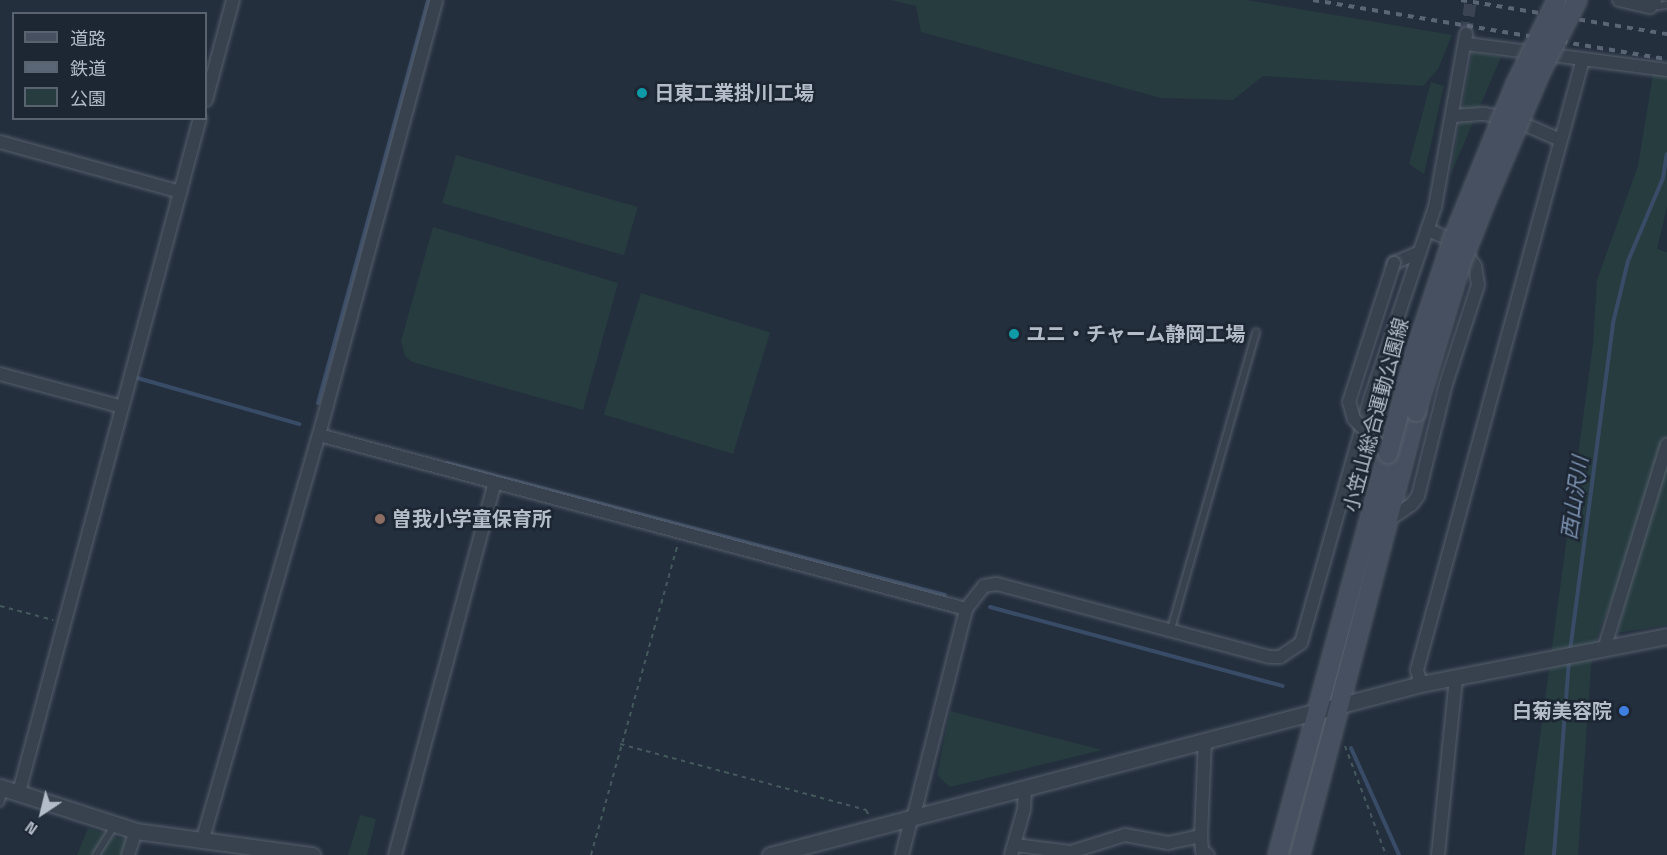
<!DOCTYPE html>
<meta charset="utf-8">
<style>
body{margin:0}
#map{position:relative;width:1667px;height:855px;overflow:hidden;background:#242f3e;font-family:"Space Grotesk","Noto Sans JP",sans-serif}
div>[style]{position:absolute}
.green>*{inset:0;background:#263c3f;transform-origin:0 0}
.stream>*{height:4px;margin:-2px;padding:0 2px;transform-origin:2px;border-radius:2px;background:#394c67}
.minor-tunnel>*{height:12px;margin-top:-6px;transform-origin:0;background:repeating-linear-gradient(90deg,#3a4453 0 12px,transparent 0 18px)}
.path>*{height:2px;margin-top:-1px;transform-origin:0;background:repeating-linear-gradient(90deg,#44595c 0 4.5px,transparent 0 9px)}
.roads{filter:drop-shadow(0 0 2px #565f6c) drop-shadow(0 0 2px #565f6c)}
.service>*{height:6px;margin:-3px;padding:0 3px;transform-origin:3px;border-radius:3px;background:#38414e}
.minor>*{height:12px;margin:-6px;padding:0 6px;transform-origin:6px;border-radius:6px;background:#38414e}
.tertiary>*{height:15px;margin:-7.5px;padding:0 7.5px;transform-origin:7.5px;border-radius:7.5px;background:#38414e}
.secondary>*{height:18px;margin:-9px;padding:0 9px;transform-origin:9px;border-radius:9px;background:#465061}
.rail>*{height:4px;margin-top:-2px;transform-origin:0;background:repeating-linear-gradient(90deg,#5a6575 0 6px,transparent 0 12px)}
.bridges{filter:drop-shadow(0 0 2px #565f6c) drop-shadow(0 0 2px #565f6c)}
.minor-bridge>*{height:12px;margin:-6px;padding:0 6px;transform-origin:6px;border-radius:6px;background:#38414e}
.secondary-bridge>*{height:18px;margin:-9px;padding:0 9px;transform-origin:9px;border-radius:9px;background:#465061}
.dots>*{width:16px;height:16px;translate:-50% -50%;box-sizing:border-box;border:3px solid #1d2633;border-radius:50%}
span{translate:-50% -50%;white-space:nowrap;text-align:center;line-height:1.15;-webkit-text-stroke:5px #1d2633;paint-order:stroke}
.poi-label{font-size:20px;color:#b4bcc9;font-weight:700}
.left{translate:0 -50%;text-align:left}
.right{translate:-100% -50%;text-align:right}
.street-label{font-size:20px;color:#b4bcc9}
.water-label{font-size:21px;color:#7c92b1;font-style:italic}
.legend{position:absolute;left:12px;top:12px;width:195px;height:108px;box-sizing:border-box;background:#1d2633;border:2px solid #59626f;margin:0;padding:8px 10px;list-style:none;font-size:18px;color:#b4bcc9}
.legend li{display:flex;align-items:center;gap:12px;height:30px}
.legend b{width:30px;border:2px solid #59626f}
.north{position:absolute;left:12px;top:783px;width:60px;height:60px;-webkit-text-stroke:4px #1d2633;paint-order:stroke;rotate:215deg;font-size:16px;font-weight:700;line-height:24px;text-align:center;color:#b4bcc9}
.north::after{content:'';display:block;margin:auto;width:21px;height:27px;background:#b4bcc9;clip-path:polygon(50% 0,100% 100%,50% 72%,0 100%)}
</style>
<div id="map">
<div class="green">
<i style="clip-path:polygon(890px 0,1247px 0,1452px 35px,1438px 69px,1423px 86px,1263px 76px,1233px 100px,1161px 98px,921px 32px,916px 6px)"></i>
<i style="clip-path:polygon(1472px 52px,1501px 57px,1450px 176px)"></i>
<i style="clip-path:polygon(1653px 74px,1667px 74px,1667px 207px,1657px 249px,1667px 252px,1667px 442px,1646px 518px,1599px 631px,1591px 666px,1578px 855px,1524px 855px,1593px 344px,1597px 280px,1638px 166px)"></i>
<i style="clip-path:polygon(1431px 82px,1444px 86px,1424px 174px,1409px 164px)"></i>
<i style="left:456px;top:155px;width:189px;height:50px;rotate:16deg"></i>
<i style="clip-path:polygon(433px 227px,618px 283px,583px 410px,412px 362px,405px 356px,401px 341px)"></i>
<i style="left:641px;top:293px;width:135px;height:127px;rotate:17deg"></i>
<i style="clip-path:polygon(1667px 448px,1667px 625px,1617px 633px)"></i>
<i style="clip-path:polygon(950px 711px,1102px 750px,950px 787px,937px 775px)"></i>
<i style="clip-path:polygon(360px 815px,376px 819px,367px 855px,348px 855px)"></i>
<i style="clip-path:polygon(88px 828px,128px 841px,123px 855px,77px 855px)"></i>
</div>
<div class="stream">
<i style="left:134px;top:377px;width:172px;rotate:15.9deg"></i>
<i style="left:318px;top:403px;width:418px;rotate:-74.7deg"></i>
<i style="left:447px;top:463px;width:515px;rotate:14.85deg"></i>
<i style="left:990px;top:607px;width:303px;rotate:15.1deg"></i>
<i style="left:1570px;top:651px;width:331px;rotate:-82.5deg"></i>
<i style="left:1613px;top:323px;width:64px;rotate:-76.4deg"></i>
<i style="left:1628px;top:261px;width:90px;rotate:-67.1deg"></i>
<i style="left:1663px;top:178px;width:24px;rotate:-81deg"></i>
<i style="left:1351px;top:748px;width:117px;rotate:65.8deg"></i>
<i style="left:1554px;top:855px;width:198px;rotate:-85.6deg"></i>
</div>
<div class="minor-tunnel">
<i style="left:1466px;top:34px;width:34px;rotate:-82deg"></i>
</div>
<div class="path">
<i style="left:0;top:606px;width:55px;rotate:14.8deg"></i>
<i style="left:620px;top:744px;width:255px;rotate:15deg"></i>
<i style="left:866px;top:810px;width:7px;rotate:63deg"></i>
<i style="left:1345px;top:746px;width:116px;rotate:69.4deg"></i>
<i style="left:591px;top:855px;width:324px;rotate:-74.4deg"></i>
</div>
<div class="roads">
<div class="service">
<i style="left:1650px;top:7px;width:17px;rotate:-7deg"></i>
<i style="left:1171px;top:629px;width:309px;rotate:-74deg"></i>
<i style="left:0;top:803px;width:16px;rotate:-72deg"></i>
<i style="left:96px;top:855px;width:36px;rotate:-58deg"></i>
</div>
<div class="minor">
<i style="left:1619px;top:0;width:32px;rotate:13deg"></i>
<i style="left:1650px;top:7px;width:9px;rotate:-54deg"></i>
<i style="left:1467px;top:44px;width:202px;rotate:7.4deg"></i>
<i style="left:206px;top:100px;width:104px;rotate:-74.9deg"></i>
<i style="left:1453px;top:116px;width:31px;rotate:-4deg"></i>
<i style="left:1484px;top:114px;width:26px;rotate:9deg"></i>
<i style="left:1510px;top:118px;width:55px;rotate:23.7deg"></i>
<i style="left:0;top:142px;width:187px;rotate:15.5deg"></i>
<i style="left:1394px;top:263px;width:28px;rotate:-23deg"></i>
<i style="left:0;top:374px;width:126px;rotate:15.1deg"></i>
<i style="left:319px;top:435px;width:670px;rotate:15.05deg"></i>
<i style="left:1390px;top:519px;width:25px;rotate:-34deg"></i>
<i style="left:1411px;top:505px;width:11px;rotate:-52deg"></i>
<i style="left:1418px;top:496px;width:115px;rotate:-76deg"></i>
<i style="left:1446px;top:384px;width:104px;rotate:-72.1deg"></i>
<i style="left:1478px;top:285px;width:19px;rotate:-99deg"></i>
<i style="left:1475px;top:266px;width:27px;rotate:-126deg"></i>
<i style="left:1459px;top:244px;width:35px;rotate:-155deg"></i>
<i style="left:1605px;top:646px;width:211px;rotate:-72.9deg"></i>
<i style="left:1421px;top:684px;width:15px;rotate:-106deg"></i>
<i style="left:1417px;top:670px;width:633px;rotate:-74.8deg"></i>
<i style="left:1205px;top:740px;width:96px;rotate:92.4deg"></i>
<i style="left:1201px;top:836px;width:15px;rotate:86deg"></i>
<i style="left:1202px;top:851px;width:7px;rotate:34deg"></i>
<i style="left:19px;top:792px;width:698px;rotate:-74.97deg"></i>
<i style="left:914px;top:815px;width:212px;rotate:-75.8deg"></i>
<i style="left:966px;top:609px;width:29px;rotate:-52deg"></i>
<i style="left:984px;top:586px;width:13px;rotate:-9deg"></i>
<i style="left:997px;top:584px;width:282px;rotate:15deg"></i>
<i style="left:1269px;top:657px;width:11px"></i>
<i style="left:1280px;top:657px;width:25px;rotate:-34deg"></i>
<i style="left:1301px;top:643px;width:254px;rotate:-74.2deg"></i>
<i style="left:1370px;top:399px;width:203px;rotate:-71.3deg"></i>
<i style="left:1435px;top:207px;width:176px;rotate:-79.8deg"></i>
<i style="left:202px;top:842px;width:423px;rotate:-74deg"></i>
<i style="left:319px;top:435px;width:450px;rotate:-74.9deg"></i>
<i style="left:1015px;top:845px;width:56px;rotate:7.1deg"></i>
<i style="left:1071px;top:852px;width:57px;rotate:-17.5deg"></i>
<i style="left:1125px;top:835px;width:44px;rotate:10.5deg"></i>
<i style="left:1168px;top:843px;width:34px;rotate:-12deg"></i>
<i style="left:128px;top:855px;width:25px;rotate:-72deg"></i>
<i style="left:395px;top:855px;width:385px;rotate:-75deg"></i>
<i style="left:902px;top:855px;width:40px;rotate:-75.6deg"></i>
<i style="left:1011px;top:855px;width:48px;rotate:-74.2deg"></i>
<i style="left:1024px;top:809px;width:21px;rotate:-87deg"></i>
<i style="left:1438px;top:855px;width:179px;rotate:-84.2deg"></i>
</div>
<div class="tertiary">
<i style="left:0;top:787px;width:143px;rotate:17.9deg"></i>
<i style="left:136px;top:831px;width:178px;rotate:7.8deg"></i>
<i style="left:770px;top:855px;width:673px;rotate:-14.72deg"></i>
<i style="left:1421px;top:684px;width:251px;rotate:-11deg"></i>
</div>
<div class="secondary">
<i style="left:1278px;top:855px;width:416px;rotate:-74.7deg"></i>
<i style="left:1300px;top:855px;width:458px;rotate:-75.3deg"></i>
</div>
</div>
<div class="rail">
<i style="left:1313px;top:0;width:359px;rotate:9.5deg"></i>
<i style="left:1461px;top:0;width:209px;rotate:9.4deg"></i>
</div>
<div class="bridges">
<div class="minor-bridge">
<i style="left:1388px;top:454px;width:49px;rotate:-134.2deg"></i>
<i style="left:1354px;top:419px;width:18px;rotate:-106deg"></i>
<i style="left:1349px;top:402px;width:146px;rotate:-72.1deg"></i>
</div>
<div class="secondary-bridge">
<i style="left:1416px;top:412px;width:152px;rotate:-73.2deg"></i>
<i style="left:1460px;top:266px;width:71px;rotate:-68.5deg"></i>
<i style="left:1486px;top:200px;width:138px;rotate:-67deg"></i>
<i style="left:1540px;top:73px;width:82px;rotate:-63.1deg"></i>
<i style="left:1388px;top:454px;width:114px;rotate:-74.7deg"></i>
<i style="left:1418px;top:344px;width:111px;rotate:-71.6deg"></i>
<i style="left:1453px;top:239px;width:167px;rotate:-67.9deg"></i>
<i style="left:1516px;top:84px;width:93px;rotate:-64deg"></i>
</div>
</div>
<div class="dots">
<i style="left:642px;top:93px;background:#0f9aa8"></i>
<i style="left:1014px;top:334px;background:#0f9aa8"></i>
<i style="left:380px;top:519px;background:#8d6e63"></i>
<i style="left:1624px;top:711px;background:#3f7fe0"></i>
</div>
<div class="poi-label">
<span class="left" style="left:654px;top:93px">日東工業掛川工場</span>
<span class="left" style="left:1026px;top:334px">ユニ・チャーム静岡工場</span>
<span class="left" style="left:392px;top:519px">曽我小学童保育所</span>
<span class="right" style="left:1612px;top:711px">白菊美容院</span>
</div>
<div class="street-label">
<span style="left:1376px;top:415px;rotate:-75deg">小笠山総合運動公園線</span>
</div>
<div class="water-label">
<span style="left:1575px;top:498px;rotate:-82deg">西山沢川</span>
</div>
<ul class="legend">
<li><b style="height:8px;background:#465061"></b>道路</li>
<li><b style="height:8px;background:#5a6575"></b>鉄道</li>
<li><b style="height:16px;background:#263c3f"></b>公園</li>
</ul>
<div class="north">N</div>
</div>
